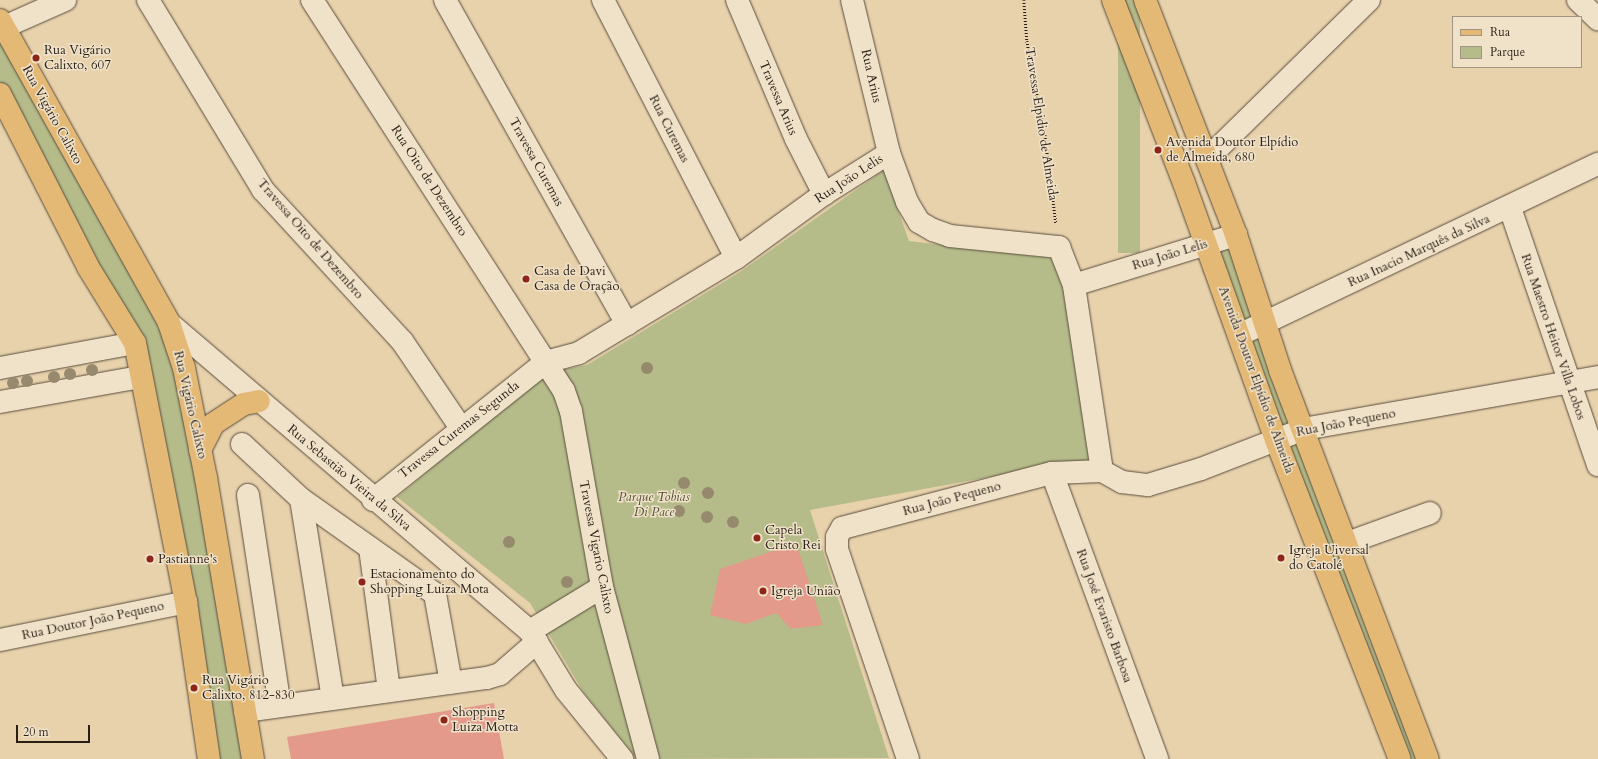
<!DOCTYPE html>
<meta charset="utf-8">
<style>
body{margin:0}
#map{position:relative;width:1598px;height:759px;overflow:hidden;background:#e8d2ac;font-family:Cardo,serif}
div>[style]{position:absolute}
.green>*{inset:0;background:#b5bc8a;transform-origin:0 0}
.building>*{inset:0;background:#e39a8a}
.path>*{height:2.5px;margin-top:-1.25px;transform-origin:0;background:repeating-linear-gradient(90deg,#291f17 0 1px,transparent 0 3px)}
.roads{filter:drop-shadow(0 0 1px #594c3c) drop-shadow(0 0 1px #594c3c)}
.minor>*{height:22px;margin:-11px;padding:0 11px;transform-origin:11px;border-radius:11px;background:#f0e2c9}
.major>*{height:22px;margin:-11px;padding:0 11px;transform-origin:11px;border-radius:11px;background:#e4b976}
.trees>*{width:12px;height:12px;margin:-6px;border-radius:50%;background:#96896d}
.dots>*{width:11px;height:11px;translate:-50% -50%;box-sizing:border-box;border:2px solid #f0e2c9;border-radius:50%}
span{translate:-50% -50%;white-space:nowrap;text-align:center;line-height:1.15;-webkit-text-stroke:3px #f0e2c9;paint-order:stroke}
.poi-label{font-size:13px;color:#291f17}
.left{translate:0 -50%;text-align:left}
.street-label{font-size:13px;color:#291f17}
.park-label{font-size:13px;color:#534e3a;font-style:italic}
.legend{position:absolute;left:1452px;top:16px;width:130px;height:52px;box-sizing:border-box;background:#f0e2c9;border:1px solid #a09482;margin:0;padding:5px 7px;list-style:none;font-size:12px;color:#291f17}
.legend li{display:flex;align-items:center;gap:8px;height:20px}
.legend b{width:20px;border:1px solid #a09482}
.scale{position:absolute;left:16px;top:725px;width:74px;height:18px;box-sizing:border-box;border:2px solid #291f17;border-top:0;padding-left:5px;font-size:12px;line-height:14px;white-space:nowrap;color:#291f17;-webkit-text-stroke:3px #f0e2c9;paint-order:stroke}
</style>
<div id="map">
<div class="green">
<i style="left:1118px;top:0;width:22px;height:253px"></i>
<i style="clip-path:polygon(0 33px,164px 326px,177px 361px,245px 759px,214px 759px,138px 337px,0 87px)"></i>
<i style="clip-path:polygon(884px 170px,909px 241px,1052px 258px,1068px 287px,1094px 462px,1049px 466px,810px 510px,889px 758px,637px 759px,584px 693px,530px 603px,397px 497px,544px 373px,587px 365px,740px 272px)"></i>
<i style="clip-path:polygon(1233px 239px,1259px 322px,1241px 331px,1211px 245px)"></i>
<i style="clip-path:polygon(1261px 328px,1300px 427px,1278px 436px,1244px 337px)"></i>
<i style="clip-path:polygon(1302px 433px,1424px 759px,1403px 759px,1281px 442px)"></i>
</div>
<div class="building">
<i style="clip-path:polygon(796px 543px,823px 625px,791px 629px,776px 613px,746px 624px,710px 615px,720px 569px)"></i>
<i style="clip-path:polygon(494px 703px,504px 759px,291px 759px,287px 737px)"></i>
</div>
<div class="path">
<i style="left:1024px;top:0;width:41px;rotate:85.8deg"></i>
<i style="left:1027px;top:41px;width:96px;rotate:79.2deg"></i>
<i style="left:1045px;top:135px;width:89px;rotate:82.9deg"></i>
</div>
<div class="roads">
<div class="minor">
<i style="left:148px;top:0;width:222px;rotate:58.8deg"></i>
<i style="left:263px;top:190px;width:205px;rotate:47.4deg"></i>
<i style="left:402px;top:341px;width:105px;rotate:55.9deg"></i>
<i style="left:312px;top:0;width:465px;rotate:57.2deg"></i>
<i style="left:564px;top:391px;width:21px;rotate:71deg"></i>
<i style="left:571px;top:411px;width:179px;rotate:80deg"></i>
<i style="left:602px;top:587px;width:178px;rotate:75deg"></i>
<i style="left:445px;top:0;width:372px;rotate:60.7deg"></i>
<i style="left:603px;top:0;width:290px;rotate:62.7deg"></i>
<i style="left:737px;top:0;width:151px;rotate:67deg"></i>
<i style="left:796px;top:139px;width:62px;rotate:63deg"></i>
<i style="left:852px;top:0;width:157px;rotate:76.4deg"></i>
<i style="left:889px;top:153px;width:52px;rotate:69.8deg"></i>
<i style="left:907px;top:202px;width:23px;rotate:59deg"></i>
<i style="left:919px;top:222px;width:16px;rotate:30deg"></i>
<i style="left:933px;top:230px;width:18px;rotate:19deg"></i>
<i style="left:950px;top:236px;width:110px;rotate:5.8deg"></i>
<i style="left:1059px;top:247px;width:41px;rotate:68.5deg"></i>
<i style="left:1074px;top:285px;width:170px;rotate:-17.2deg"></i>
<i style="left:1578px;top:0;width:28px;rotate:44deg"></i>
<i style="left:4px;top:27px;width:67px;rotate:-23.9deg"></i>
<i style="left:1207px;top:159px;width:227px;rotate:-44.5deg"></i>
<i style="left:1510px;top:208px;width:272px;rotate:71.1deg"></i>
<i style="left:169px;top:323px;width:475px;rotate:40.5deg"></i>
<i style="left:530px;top:631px;width:69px;rotate:58.6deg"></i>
<i style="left:566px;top:690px;width:89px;rotate:50.9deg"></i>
<i style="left:1239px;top:335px;width:398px;rotate:-25.5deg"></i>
<i style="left:0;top:368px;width:137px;rotate:-10.5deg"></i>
<i style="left:0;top:402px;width:143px;rotate:-10.1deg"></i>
<i style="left:242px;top:444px;width:81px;rotate:43deg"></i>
<i style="left:301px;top:499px;width:164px;rotate:35.3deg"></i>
<i style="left:435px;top:594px;width:90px;rotate:79.8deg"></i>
<i style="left:1102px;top:471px;width:23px;rotate:29deg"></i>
<i style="left:1122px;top:482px;width:26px;rotate:7deg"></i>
<i style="left:1148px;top:485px;width:55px;rotate:-16.8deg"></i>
<i style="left:1201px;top:469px;width:110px;rotate:-21.2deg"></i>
<i style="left:1304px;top:429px;width:299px;rotate:-10deg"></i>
<i style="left:1052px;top:473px;width:305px;rotate:69.8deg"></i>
<i style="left:248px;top:495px;width:213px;rotate:81.4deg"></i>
<i style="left:301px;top:499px;width:202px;rotate:80.9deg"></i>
<i style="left:373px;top:500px;width:221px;rotate:-38.6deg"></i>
<i style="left:546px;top:362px;width:34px;rotate:-15deg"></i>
<i style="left:579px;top:353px;width:184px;rotate:-31.2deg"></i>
<i style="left:736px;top:258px;width:109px;rotate:-36deg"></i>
<i style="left:824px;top:194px;width:77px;rotate:-32.2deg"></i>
<i style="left:1347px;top:543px;width:88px;rotate:-19.9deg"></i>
<i style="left:370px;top:548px;width:143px;rotate:82.4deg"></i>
<i style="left:530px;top:631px;width:84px;rotate:-31.4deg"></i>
<i style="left:0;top:640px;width:190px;rotate:-11.5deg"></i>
<i style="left:245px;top:711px;width:244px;rotate:-7.8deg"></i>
<i style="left:487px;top:678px;width:14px;rotate:-17deg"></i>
<i style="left:500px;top:674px;width:49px;rotate:-40.9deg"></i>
<i style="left:908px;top:759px;width:222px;rotate:-108.7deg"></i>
<i style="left:837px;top:549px;width:12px;rotate:-90deg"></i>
<i style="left:837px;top:537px;width:10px;rotate:-61deg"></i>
<i style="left:842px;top:528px;width:217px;rotate:-14.7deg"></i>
<i style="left:1052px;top:473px;width:50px;rotate:-2.3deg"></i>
<i style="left:1102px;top:471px;width:188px;rotate:-98.6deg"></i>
</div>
<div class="major">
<i style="left:1113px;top:0;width:196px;rotate:68.8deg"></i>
<i style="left:1184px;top:183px;width:273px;rotate:70.3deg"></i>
<i style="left:1276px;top:440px;width:342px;rotate:68.8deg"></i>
<i style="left:1145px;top:0;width:252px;rotate:68.8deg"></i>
<i style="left:1236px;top:235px;width:142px;rotate:71.9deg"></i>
<i style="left:1280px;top:370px;width:416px;rotate:69.2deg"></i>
<i style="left:0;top:20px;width:347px;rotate:60.8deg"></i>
<i style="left:169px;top:323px;width:47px;rotate:71.6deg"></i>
<i style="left:184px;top:368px;width:112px;rotate:78.7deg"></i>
<i style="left:206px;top:478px;width:285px;rotate:80.5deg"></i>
<i style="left:0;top:94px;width:194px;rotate:63deg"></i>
<i style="left:88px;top:267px;width:89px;rotate:58.3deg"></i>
<i style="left:135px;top:343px;width:264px;rotate:78.9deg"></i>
<i style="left:186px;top:602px;width:159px;rotate:81.7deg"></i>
<i style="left:200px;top:450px;width:29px;rotate:-63deg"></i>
<i style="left:213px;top:424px;width:37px;rotate:-33deg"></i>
<i style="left:244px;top:404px;width:15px;rotate:-11deg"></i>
</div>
</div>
<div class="trees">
<i style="left:647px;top:368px"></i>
<i style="left:92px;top:370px"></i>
<i style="left:70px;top:374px"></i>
<i style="left:54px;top:377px"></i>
<i style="left:27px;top:381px"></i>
<i style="left:13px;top:383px"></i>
<i style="left:684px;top:483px"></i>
<i style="left:708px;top:493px"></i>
<i style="left:679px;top:511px"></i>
<i style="left:707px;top:517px"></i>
<i style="left:733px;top:522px"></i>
<i style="left:509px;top:542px"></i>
<i style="left:567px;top:582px"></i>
</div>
<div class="dots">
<i style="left:36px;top:58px;background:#8f2418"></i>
<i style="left:1158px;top:150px;background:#8f2418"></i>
<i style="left:526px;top:279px;background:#8f2418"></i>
<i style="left:757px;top:538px;background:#8f2418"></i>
<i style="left:1281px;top:558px;background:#8f2418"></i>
<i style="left:150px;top:559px;background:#8f2418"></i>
<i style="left:362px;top:582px;background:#8f2418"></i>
<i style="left:763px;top:591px;background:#8f2418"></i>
<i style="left:194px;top:688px;background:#8f2418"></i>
<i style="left:444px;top:720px;background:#8f2418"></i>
</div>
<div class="poi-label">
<span class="left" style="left:44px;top:58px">Rua Vigário<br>Calixto, 607</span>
<span class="left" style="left:1166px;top:150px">Avenida Doutor Elpídio<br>de Almeida, 680</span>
<span class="left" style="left:534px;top:279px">Casa de Davi<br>Casa de Oração</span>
<span class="left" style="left:765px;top:538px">Capela<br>Cristo Rei</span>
<span class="left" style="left:1289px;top:558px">Igreja Uiversal<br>do Catolé</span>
<span class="left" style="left:158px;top:559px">Pastianne's</span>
<span class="left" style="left:370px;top:582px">Estacionamento do<br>Shopping Luiza Mota</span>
<span class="left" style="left:771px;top:591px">Igreja União</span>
<span class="left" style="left:202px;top:688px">Rua Vigário<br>Calixto, 812-830</span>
<span class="left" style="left:452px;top:720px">Shopping<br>Luiza Motta</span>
</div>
<div class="street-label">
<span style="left:871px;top:76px;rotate:77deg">Rua Arius</span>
<span style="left:778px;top:98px;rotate:67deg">Travessa Arius</span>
<span style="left:52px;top:115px;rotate:61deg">Rua Vigário Calixto</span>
<span style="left:1041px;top:124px;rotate:81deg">Travessa Elpidio de Almeida</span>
<span style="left:669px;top:129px;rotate:63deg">Rua Curemas</span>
<span style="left:536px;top:162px;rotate:61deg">Travessa Curemas</span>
<span style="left:849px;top:179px;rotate:-33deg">Rua João Lelis</span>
<span style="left:429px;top:181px;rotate:57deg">Rua Oito de Dezembro</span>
<span style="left:310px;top:239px;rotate:49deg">Travessa Oito de Dezembro</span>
<span style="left:1419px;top:251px;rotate:-25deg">Rua Inacio Marquês da Silva</span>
<span style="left:1170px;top:255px;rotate:-17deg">Rua João Lelis</span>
<span style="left:1553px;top:337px;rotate:71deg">Rua Maestro Heitor Villa Lobos</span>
<span style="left:1256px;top:380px;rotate:70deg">Avenida Doutor Elpídio de Almeida</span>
<span style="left:190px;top:405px;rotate:77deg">Rua Vigário Calixto</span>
<span style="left:1346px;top:423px;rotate:-11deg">Rua João Pequeno</span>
<span style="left:459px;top:430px;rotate:-38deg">Travessa Curemas Segunda</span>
<span style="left:349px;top:478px;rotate:40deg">Rua Sebastião Vieira da Silva</span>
<span style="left:952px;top:499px;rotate:-15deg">Rua João Pequeno</span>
<span style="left:596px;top:547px;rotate:79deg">Travessa Vigario Calixto</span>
<span style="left:1104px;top:616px;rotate:70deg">Rua José Evaristo Barbosa</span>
<span style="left:93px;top:621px;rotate:-12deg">Rua Doutor João Pequeno</span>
</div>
<div class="park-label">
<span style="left:654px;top:505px">Parque Tobias<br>Di Pace</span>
</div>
<ul class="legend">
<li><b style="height:5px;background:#e4b976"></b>Rua</li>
<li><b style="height:11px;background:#b5bc8a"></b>Parque</li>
</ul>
<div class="scale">20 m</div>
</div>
